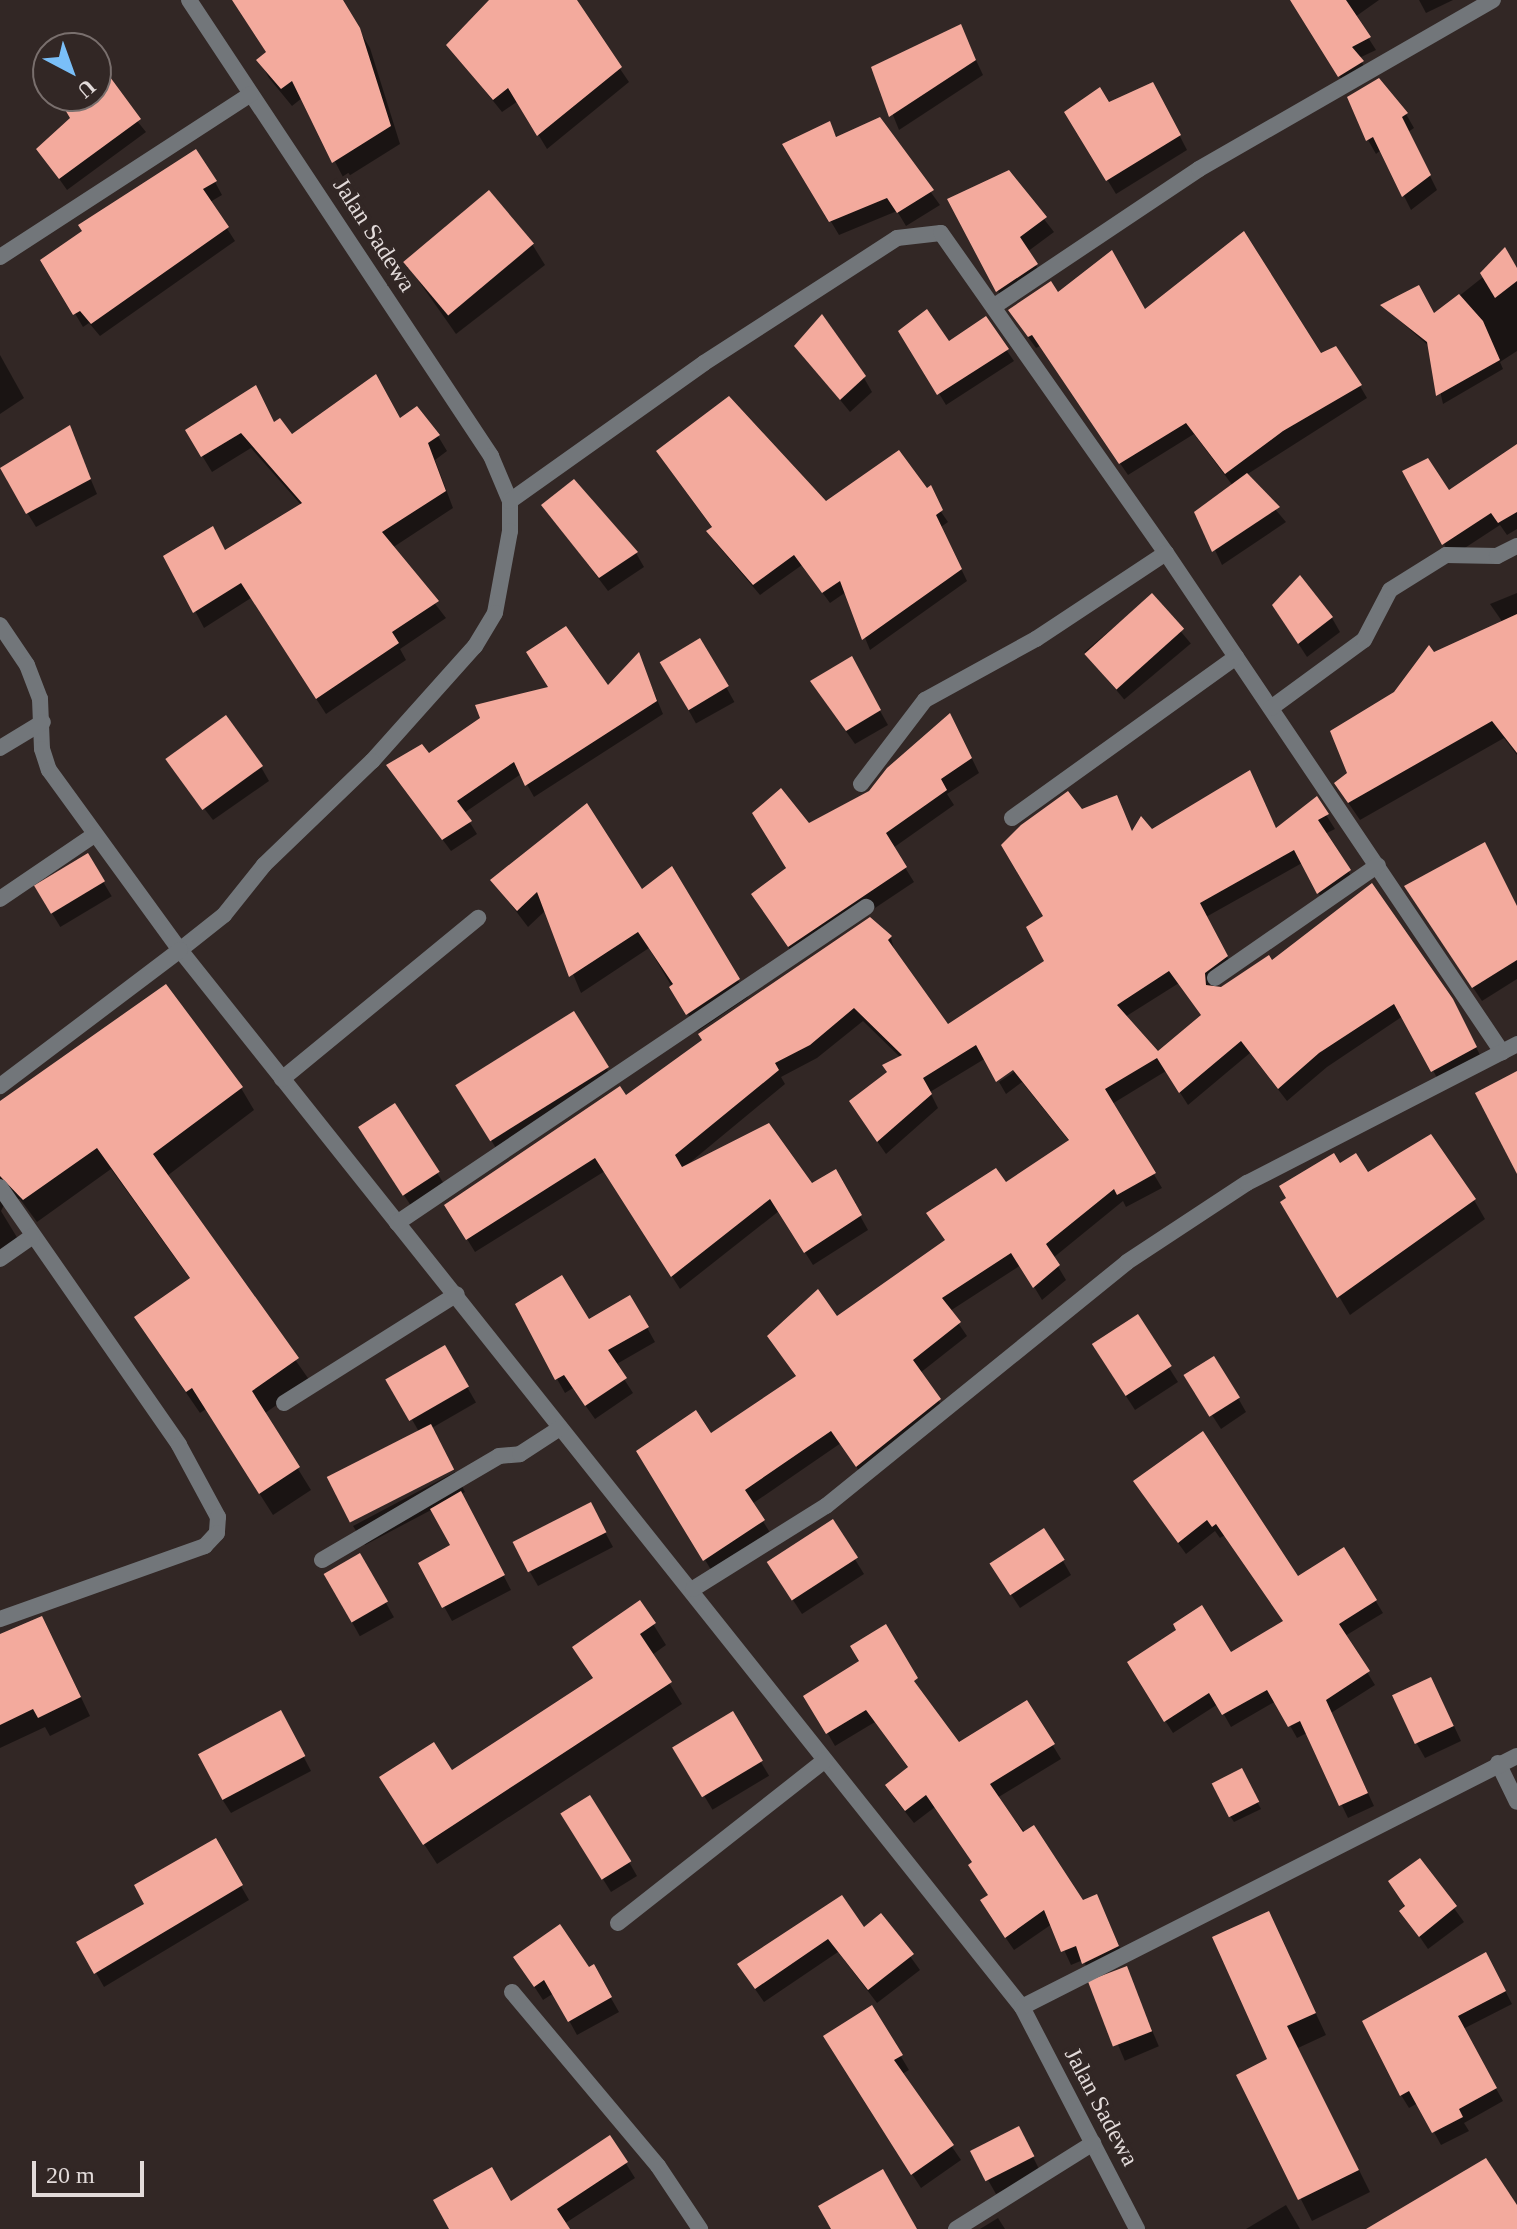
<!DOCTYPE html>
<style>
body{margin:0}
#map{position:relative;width:1517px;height:2229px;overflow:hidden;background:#322725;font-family:"Times New Roman",serif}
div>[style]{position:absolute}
.shadow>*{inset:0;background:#0007;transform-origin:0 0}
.building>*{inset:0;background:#f3aa9d;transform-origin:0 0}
.street>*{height:16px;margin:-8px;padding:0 8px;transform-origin:8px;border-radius:8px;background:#72767a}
span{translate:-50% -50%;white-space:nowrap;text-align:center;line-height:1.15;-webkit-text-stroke:8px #322725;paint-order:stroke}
.street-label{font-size:24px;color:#e3dbda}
.north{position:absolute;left:32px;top:32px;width:80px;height:80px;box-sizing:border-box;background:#322725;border:2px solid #796f6d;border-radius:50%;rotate:139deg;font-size:22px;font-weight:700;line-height:32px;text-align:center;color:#e3dbda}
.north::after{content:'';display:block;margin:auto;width:28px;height:36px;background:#7abff8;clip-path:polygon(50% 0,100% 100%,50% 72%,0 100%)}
.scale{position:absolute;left:32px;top:2161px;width:112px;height:36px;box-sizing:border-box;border:4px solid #e3dbda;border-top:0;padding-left:10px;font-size:24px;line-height:28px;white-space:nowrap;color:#e3dbda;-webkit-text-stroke:6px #322725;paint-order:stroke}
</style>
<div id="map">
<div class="shadow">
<i style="clip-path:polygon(233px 0,341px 0,370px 48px,400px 144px,344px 179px,302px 98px,292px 106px,269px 78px,259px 60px,267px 53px)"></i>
<i style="clip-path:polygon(500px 0,573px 0,629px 82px,547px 149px,518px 101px,502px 112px,448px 45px)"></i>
<i style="clip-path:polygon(1293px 0,1379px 0,1355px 17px,1376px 50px,1359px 58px,1369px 74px,1346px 87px)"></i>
<i style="clip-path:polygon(1419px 0,1453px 0,1426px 13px)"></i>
<i style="clip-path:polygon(960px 26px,983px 75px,899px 130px,874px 68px)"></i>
<i style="clip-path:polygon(96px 70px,146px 132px,67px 190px,38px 149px,73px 118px,60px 96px,96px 96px)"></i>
<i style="clip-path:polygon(1160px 98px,1187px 150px,1116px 194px,1075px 127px,1108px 105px)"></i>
<i style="clip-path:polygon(1349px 98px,1406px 114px,1414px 128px,1408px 132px,1437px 190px,1411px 210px,1381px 150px,1376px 154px,1368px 140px)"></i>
<i style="clip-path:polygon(879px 120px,940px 205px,906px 226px,897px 211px,839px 235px,785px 145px,829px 124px,838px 139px)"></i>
<i style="clip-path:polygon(1008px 173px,1054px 232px,1027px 252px,1045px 279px,1006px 305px,998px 291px)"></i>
<i style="clip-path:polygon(215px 182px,222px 195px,210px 202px,235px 241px,100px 336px,89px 323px,83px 327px,43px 260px)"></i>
<i style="clip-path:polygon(532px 244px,545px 265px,456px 334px,406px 263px)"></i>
<i style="clip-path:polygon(1517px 272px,1517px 351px,1500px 362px,1503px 369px,1443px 404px,1430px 347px,1383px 306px,1434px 316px,1483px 277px)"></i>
<i style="clip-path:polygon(1058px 294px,1320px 356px,1360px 386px,1367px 398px,1246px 475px,1286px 522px,1222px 565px,1197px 512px,1233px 486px,1194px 434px,1128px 475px,1040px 346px,1036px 348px,1018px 323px)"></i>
<i style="clip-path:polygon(985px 319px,1014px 361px,946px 405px,901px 331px,948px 344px)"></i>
<i style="clip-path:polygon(796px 346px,864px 378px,872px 392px,850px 412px)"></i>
<i style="clip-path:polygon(0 355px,24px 398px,0 414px)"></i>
<i style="clip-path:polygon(400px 421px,438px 436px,447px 451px,435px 460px,453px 508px,392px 548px,446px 618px,400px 649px,406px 660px,326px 714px,251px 598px,204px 628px,166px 556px,225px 552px,302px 506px,251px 448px,212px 472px,187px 431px,274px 424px,291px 437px)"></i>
<i style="clip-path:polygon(69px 428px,97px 494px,36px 527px,1px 470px)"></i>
<i style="clip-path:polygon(1517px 447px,1517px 529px,1507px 535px,1500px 525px,1451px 557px,1405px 472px,1448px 493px)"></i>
<i style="clip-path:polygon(665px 463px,825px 504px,926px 490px,948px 522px,941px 527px,967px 581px,870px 650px,846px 592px,830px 603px,802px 565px,760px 595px,715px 542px,709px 531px,713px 529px)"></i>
<i style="clip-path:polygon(543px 505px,636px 553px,644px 567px,608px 591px)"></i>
<i style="clip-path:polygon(1517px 593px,1517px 643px,1490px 604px)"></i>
<i style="left:1151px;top:596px;width:62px;height:87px;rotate:50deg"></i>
<i style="clip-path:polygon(1332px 618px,1340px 632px,1307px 657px,1283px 620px)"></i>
<i style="left:700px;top:640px;width:71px;height:44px;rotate:61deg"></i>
<i style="clip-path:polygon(1434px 654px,1517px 682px,1517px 755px,1504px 738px,1360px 820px,1347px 801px,1350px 773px,1395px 693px)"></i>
<i style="clip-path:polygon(639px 656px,663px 714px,534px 797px,521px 774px,464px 813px,477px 834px,451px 851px,396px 777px,483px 719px,608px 688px)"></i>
<i style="clip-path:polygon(851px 659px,888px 725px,855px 744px,821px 696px)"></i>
<i style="clip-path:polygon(958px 730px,979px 773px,947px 794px,954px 805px,893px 848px,914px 882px,797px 960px,762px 909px,809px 825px,871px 793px)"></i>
<i style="clip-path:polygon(170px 764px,261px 767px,269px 781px,213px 820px)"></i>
<i style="clip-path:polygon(evenodd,1250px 773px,1277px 830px,1316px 799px,1335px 829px,1325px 834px,1357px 885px,1326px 906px,1302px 863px,1206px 917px,1234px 970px,1212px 987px,1221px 990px,1272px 962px,1460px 1015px,1483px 1061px,1441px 1085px,1403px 1016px,1327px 1067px,1287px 1101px,1250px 1053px,1188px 1105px,1166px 1071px,1112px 1104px,1162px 1188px,1126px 1207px,1123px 1201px,1053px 1258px,1066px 1280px,1042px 1300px,1021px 1265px,950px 1311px,967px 1336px,920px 1373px,947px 1413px,865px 1480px,841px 1443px,752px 1504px,771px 1534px,713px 1573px,639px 1452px,711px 1436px,797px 1378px,778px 1350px,836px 1319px,947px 1241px,1005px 1185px,1070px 1142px,1022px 1082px,1006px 1094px,999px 1082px,1023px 1066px,986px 1058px,930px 1092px,938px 1108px,886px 1154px,859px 1115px,901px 1058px,863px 1021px,817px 1058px,781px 1077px,785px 1084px,687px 1165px,812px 1186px,835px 1171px,868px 1230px,813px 1265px,779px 1211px,680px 1289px,605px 1171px,475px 1252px,446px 1205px,625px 1098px,870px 920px,891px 938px,895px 953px,947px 1027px,1047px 962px,1046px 917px,1081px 811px,1116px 798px,1133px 833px,1152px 832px,1250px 773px,1179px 983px,1203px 1016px,1158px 1053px,1125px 1017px,1179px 983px)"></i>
<i style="left:87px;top:855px;width:48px;height:60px;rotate:59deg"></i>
<i style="clip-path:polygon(672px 869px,748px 997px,698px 1031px,649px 948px,581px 993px,546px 910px,528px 927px,493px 881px,641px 892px)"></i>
<i style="clip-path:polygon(1415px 901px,1517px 910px,1517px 979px,1482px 1001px)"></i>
<i style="left:574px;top:1014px;width:79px;height:136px;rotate:59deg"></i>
<i style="clip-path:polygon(241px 1088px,254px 1110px,167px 1176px,310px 1381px,264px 1414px,311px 1490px,273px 1515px,206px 1409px,200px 1413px,150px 1340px,191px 1280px,111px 1169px,37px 1222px,20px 1199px,7px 1199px,1px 1211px,18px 1239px,0 1251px,0 1104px)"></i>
<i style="clip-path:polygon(394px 1105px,446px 1187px,413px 1209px,369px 1141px)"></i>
<i style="clip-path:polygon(1339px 1165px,1474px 1200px,1485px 1219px,1350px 1315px,1283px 1202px)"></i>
<i style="clip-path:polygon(630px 1297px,655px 1342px,615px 1365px,633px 1393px,595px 1419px,573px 1388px,565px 1393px,557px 1379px,588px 1321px)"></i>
<i style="clip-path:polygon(1137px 1317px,1178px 1382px,1135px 1410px,1102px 1359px)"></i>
<i style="left:444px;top:1347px;width:64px;height:64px;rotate:60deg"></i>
<i style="clip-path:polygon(1195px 1389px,1238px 1398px,1246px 1412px,1221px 1429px)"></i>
<i style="clip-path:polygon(1202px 1434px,1297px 1578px,1344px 1549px,1383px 1613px,1345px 1636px,1375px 1685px,1331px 1713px,1374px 1806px,1348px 1818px,1307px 1733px,1297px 1738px,1276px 1701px,1231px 1727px,1218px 1704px,1173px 1733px,1136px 1675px,1230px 1654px,1285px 1622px,1225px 1535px,1220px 1538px,1215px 1531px,1186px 1554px,1143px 1494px)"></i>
<i style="clip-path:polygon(455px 1472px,465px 1492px,461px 1494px,511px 1590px,452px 1621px,420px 1563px,453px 1546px,433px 1509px,365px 1545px,353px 1526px)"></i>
<i style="clip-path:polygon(598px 1519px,613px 1547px,538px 1586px,530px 1572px)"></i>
<i style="clip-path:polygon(832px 1522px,864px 1574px,802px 1614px,778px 1577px)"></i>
<i style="left:360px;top:1556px;width:70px;height:39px;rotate:61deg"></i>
<i style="clip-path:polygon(1063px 1561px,1071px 1575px,1020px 1608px,1001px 1579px)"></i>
<i style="clip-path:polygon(640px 1603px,666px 1645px,652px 1655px,682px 1704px,437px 1864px,394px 1798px,451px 1773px,594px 1680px,586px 1668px)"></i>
<i style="clip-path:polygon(885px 1627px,921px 1694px,959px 1744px,1027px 1703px,1061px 1759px,997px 1798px,1082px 1902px,1104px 1911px,1125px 1960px,1092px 1977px,1083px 1960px,1071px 1965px,1052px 1924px,1014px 1950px,990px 1915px,990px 1896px,974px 1863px,935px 1807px,914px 1823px,895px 1799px,887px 1785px,909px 1769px,875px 1722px,835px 1746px,806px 1696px,862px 1662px)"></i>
<i style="clip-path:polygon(0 1637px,52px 1637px,90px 1716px,50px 1736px,45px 1727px,0 1748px)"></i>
<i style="clip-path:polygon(1439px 1694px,1461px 1741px,1425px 1758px,1417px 1744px)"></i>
<i style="left:732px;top:1714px;width:72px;height:66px;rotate:59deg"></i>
<i style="clip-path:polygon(288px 1727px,311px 1771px,231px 1813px,222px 1799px)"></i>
<i style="clip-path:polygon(1241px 1771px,1261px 1809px,1234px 1822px,1230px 1816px)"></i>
<i style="clip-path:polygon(571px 1828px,629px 1862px,637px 1876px,611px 1892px)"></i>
<i style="clip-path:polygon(215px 1841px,249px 1900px,104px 1987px,79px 1943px,147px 1904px)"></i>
<i style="clip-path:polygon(1419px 1860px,1464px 1922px,1428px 1949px,1402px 1911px)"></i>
<i style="clip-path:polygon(842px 1898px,863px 1930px,881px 1916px,920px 1970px,877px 2003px,838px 1952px,764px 2002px,748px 1979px)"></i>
<i style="clip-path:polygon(1269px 1914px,1326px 2035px,1298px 2048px,1370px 2192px,1312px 2221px,1238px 2076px,1270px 2060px)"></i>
<i style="clip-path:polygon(593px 1967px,619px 2012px,577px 2035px,554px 1993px,543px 2000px,524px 1971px)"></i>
<i style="clip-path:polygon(1493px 1967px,1512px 2004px,1463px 2029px,1503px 2101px,1464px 2123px,1469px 2131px,1441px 2145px,1418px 2103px,1409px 2108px,1401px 2095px)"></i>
<i style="left:1126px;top:1969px;width:84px;height:37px;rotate:67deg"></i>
<i style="clip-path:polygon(872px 2008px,909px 2070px,902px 2074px,961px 2160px,921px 2188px,833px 2051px)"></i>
<i style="clip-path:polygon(610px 2138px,635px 2178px,564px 2224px,567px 2229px,456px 2229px,511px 2203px)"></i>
<i style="clip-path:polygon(1026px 2143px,1040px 2171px,996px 2194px,988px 2180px)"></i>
<i style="clip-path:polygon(1286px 2205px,1300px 2229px,1246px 2229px)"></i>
<i style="clip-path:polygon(998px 2218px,1005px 2229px,980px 2229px)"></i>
</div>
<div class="building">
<i style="clip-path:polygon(232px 0,343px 0,360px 28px,391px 126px,332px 163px,292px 81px,281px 89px,256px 60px,266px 52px)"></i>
<i style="clip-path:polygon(489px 0,577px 0,622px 67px,537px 136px,508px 88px,493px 100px,446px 45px)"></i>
<i style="clip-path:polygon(1290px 0,1346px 0,1371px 37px,1352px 47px,1364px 61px,1338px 77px)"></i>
<i style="clip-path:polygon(961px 24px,976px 60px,889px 117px,871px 67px)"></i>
<i style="clip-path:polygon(96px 58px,141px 119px,59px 179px,36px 149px,70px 118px,57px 96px,96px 96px)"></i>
<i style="clip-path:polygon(1379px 78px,1408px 113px,1402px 117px,1431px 175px,1402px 197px,1373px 137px,1366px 141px,1347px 97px)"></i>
<i style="clip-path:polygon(1153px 82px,1181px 135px,1106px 181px,1064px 112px,1100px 87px,1109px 102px)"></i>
<i style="clip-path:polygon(880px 117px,934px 190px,897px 213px,887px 198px,829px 222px,782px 144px,830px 121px,836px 137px)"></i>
<i style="clip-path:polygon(196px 149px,217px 181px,203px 189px,229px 227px,91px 324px,80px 311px,73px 315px,40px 260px,82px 231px,78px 225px)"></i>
<i style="clip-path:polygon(1009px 170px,1047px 217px,1020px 237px,1038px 264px,996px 292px,947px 199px)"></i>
<i style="left:489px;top:190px;width:70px;height:112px;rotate:50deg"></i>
<i style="clip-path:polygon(1244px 231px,1321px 353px,1336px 346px,1362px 385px,1283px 431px,1225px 474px,1186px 423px,1119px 464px,1032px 335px,1028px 337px,1008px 310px,1051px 281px,1058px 292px,1112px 250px,1145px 309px)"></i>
<i style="clip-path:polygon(1505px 247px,1517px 268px,1517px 281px,1495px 298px,1480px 273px)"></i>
<i style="clip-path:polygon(1419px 285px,1434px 313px,1459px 294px,1483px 321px,1500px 360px,1436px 396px,1427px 342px,1380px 305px)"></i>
<i style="clip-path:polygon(927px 309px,949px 341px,986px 316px,1009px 349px,937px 395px,898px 331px)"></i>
<i style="clip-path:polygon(822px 314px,866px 376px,840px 400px,794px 346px)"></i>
<i style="clip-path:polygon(376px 374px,400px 418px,417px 406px,440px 435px,428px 443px,446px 491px,382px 532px,439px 601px,392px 632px,399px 643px,316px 699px,241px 583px,193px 613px,163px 556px,213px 526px,225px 550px,302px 503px,241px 433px,201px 457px,185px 430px,256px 385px,274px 422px,280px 418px,292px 434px)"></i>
<i style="clip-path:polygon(729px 396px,826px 501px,899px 450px,927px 488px,931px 485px,943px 510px,936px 515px,962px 569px,862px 640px,840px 581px,822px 593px,794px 555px,753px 585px,706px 531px,712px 527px,656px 451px)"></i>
<i style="clip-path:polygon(70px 425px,91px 479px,26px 514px,0 468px)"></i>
<i style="clip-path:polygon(1517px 444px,1517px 512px,1498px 523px,1491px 513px,1442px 545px,1402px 471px,1428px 458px,1449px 490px)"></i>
<i style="clip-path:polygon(1247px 473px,1280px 507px,1212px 552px,1194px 512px)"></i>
<i style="clip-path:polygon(574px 479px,638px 552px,599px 578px,541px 505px)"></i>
<i style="clip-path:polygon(1300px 575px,1333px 617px,1298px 644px,1272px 605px)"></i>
<i style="left:1152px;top:593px;width:48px;height:91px;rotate:48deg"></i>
<i style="clip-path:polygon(1517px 614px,1517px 753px,1492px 721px,1348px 803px,1334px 783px,1347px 773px,1330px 731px,1394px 692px,1429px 645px,1434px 652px)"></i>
<i style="clip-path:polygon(566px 626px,608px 685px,639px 652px,657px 701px,525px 786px,514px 762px,457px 801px,472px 821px,442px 840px,386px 765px,422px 744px,429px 753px,480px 718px,475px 705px,548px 687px,526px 652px)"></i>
<i style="left:700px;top:638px;width:56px;height:47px;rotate:59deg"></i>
<i style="clip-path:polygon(852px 656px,881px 710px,846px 731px,810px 681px)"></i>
<i style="clip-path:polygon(950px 713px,972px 758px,941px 779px,947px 790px,886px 833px,907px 867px,788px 947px,751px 894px,786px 868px,752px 813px,781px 788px,809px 823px,869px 791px,887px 768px)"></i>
<i style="left:226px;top:715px;width:63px;height:75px;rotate:54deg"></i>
<i style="clip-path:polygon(evenodd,1250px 770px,1276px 828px,1317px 796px,1329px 814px,1318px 820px,1351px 870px,1317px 894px,1294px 850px,1200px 903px,1228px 956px,1205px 973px,1206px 985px,1221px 987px,1269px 955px,1272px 960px,1372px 883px,1453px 999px,1477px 1047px,1431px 1072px,1394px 1004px,1319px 1053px,1278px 1089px,1241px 1041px,1179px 1093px,1157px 1058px,1105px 1089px,1156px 1173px,1117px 1195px,1114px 1189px,1046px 1244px,1060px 1265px,1033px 1288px,1011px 1253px,942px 1298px,961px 1322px,913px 1360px,941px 1399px,856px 1467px,831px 1431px,745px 1490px,765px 1520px,703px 1561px,636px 1451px,696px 1410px,711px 1433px,796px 1376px,767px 1336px,818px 1289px,837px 1316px,945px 1240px,926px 1213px,996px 1168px,1006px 1182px,1069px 1140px,1013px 1070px,996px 1082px,976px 1045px,923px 1078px,932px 1094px,877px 1142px,849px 1101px,887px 1072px,882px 1065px,902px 1055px,854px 1008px,810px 1045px,775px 1063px,779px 1070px,675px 1155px,682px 1167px,769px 1123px,812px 1183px,836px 1169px,862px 1215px,804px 1253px,770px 1199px,671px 1277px,595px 1158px,466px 1240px,444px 1205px,620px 1086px,626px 1095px,702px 1040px,698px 1034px,870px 917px,892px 936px,888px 940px,948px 1024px,1044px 961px,1026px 927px,1043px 916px,1001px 845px,1021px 825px,1068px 791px,1082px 809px,1117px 795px,1132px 831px,1141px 816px,1152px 829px,1250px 770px,1169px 971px,1201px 1015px,1158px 1051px,1117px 1005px,1169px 971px)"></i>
<i style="clip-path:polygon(587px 803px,642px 889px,672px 866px,740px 979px,686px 1015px,669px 987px,673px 984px,638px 932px,569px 977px,537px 892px,517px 911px,490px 880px)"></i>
<i style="clip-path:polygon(1485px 842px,1517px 906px,1517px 960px,1472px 988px,1404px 886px)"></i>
<i style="left:88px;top:853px;width:33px;height:63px;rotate:59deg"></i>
<i style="clip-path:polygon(166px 984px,243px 1087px,153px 1154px,299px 1358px,252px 1391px,300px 1467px,259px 1494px,192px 1388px,186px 1392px,134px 1317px,190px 1278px,97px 1148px,23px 1200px,0 1176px,0 1101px)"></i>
<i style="left:574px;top:1011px;width:66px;height:140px;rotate:58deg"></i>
<i style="clip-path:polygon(1517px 1071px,1517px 1174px,1475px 1093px)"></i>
<i style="left:395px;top:1103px;width:82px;height:44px;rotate:57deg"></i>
<i style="clip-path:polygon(1431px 1134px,1476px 1199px,1337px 1298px,1280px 1202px,1286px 1198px,1279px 1186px,1334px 1153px,1340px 1163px,1356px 1153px,1368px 1172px)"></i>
<i style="clip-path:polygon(562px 1275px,589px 1319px,630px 1295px,649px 1327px,608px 1350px,627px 1378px,585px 1406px,564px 1375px,555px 1380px,515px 1304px)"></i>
<i style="left:1138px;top:1314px;width:62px;height:55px;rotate:57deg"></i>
<i style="left:445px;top:1345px;width:48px;height:69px;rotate:60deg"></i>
<i style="left:1214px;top:1356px;width:49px;height:36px;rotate:58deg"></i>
<i style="left:431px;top:1424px;width:51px;height:117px;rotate:63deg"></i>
<i style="clip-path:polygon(1203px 1431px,1298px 1576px,1344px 1547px,1377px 1600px,1339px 1624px,1370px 1671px,1326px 1700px,1368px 1793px,1339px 1806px,1300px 1721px,1288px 1727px,1267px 1690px,1222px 1715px,1209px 1693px,1164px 1722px,1127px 1662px,1176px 1630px,1173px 1624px,1202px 1605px,1231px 1652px,1283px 1621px,1216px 1524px,1212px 1527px,1207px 1520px,1178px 1543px,1133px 1481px)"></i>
<i style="clip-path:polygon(461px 1491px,505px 1575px,442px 1608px,418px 1563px,450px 1545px,430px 1509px)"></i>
<i style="left:591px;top:1502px;width:34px;height:88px;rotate:63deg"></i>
<i style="left:833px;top:1519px;width:46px;height:79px;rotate:57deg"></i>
<i style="left:1044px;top:1528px;width:38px;height:65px;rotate:57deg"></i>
<i style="left:360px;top:1553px;width:56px;height:42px;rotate:60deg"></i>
<i style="clip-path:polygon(640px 1600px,656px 1623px,640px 1634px,672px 1682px,423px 1845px,379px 1777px,434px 1742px,452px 1770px,593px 1678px,572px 1647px)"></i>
<i style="clip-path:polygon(42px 1616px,81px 1697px,38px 1718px,33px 1709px,0 1725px,0 1634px)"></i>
<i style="clip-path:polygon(886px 1624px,918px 1678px,914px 1681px,959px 1742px,1027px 1700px,1055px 1744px,990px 1784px,1023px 1832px,1034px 1825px,1083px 1900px,1097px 1894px,1119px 1946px,1082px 1964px,1076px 1946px,1061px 1952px,1044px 1910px,1005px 1938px,980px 1900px,988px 1895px,968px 1865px,972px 1862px,926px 1795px,905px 1811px,885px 1785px,908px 1767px,866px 1710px,826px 1734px,803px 1696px,859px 1661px,850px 1646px)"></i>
<i style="left:1431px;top:1677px;width:54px;height:43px;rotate:65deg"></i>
<i style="left:281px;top:1710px;width:52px;height:94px;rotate:62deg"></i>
<i style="left:733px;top:1711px;width:58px;height:71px;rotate:59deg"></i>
<i style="left:1242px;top:1768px;width:38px;height:34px;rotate:63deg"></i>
<i style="left:590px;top:1795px;width:78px;height:35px;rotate:58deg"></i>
<i style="clip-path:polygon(216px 1838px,243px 1885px,94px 1974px,76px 1942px,144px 1904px,134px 1885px)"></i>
<i style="clip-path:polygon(1420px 1858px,1457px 1906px,1419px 1937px,1399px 1911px,1405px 1906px,1388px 1881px)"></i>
<i style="clip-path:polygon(842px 1895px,864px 1927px,881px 1913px,914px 1954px,868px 1990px,828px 1939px,755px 1989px,737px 1964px)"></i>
<i style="clip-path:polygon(1269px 1911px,1316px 2013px,1287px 2026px,1359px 2170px,1298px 2200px,1236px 2075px,1267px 2059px,1212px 1937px)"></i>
<i style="clip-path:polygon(560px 1924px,589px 1967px,594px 1964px,612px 1997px,568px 2022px,544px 1980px,534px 1987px,513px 1957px)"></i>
<i style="clip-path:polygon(1486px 1952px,1506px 1991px,1458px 2016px,1497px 2088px,1459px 2109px,1463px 2117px,1432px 2133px,1409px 2091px,1400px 2096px,1362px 2021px)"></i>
<i style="left:1127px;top:1966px;width:70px;height:42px;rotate:69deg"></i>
<i style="clip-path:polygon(872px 2005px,903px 2055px,894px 2060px,954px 2145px,911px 2175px,823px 2036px)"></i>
<i style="left:1019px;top:2126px;width:34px;height:55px;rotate:63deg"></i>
<i style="clip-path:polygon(610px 2135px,628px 2162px,557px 2209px,570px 2229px,449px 2229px,433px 2200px,492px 2167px,511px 2201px)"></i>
<i style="clip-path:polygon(1486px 2158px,1517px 2205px,1517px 2229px,1366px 2229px)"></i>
<i style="clip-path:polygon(883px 2169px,917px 2229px,831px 2229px,818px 2206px)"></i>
</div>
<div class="street">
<i style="left:189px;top:0;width:547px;rotate:56.48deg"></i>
<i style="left:491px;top:456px;width:49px;rotate:67.1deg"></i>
<i style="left:510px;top:501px;width:30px;rotate:90deg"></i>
<i style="left:510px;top:531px;width:83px;rotate:100.4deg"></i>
<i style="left:495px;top:613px;width:39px;rotate:121deg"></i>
<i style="left:475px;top:646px;width:154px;rotate:131.8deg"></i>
<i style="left:372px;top:761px;width:150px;rotate:136.1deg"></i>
<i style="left:264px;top:865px;width:64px;rotate:128.7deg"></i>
<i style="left:224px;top:915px;width:56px;rotate:141.5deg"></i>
<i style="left:180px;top:950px;width:1351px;rotate:51.46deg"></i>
<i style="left:1022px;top:2007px;width:250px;rotate:62.6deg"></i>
<i style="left:0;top:257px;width:299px;rotate:-33deg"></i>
<i style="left:996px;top:305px;width:244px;rotate:-33.8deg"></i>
<i style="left:1199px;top:169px;width:339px;rotate:-29.9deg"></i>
<i style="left:510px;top:501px;width:238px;rotate:-35.4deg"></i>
<i style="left:704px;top:363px;width:230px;rotate:-32.9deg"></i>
<i style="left:897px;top:238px;width:44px;rotate:-6.5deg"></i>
<i style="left:941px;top:233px;width:391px;rotate:54.9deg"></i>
<i style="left:1166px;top:553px;width:602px;rotate:56.05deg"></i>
<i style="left:0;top:625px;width:48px;rotate:56deg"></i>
<i style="left:27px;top:665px;width:36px;rotate:69deg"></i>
<i style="left:40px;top:699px;width:50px;rotate:87.7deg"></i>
<i style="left:42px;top:749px;width:22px;rotate:72deg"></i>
<i style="left:49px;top:770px;width:223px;rotate:54deg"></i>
<i style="left:180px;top:950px;width:226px;rotate:142.9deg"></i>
<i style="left:1271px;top:708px;width:115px;rotate:-36.2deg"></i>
<i style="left:1364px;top:640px;width:56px;rotate:-62.5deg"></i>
<i style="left:1390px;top:590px;width:66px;rotate:-32deg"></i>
<i style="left:1446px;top:555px;width:51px;rotate:1.1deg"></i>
<i style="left:1497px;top:556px;width:22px;rotate:-27deg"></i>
<i style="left:0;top:748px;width:50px;rotate:-31.2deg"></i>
<i style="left:861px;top:784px;width:106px;rotate:-52.7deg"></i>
<i style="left:925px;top:700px;width:127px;rotate:-28.8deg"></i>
<i style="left:1036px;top:639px;width:156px;rotate:-33.5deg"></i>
<i style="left:1012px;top:818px;width:276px;rotate:-35.7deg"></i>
<i style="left:0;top:899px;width:114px;rotate:-34.2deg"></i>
<i style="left:1215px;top:978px;width:198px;rotate:-34.7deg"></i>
<i style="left:282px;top:1079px;width:254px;rotate:-39.4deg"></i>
<i style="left:0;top:1187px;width:314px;rotate:55.2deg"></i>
<i style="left:179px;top:1445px;width:82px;rotate:61.6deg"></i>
<i style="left:218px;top:1517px;width:16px;rotate:94deg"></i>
<i style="left:217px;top:1533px;width:18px;rotate:133deg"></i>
<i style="left:205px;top:1546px;width:218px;rotate:160.4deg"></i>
<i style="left:397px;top:1223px;width:566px;rotate:-33.97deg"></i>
<i style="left:0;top:1259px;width:39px;rotate:-35deg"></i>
<i style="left:284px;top:1403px;width:204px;rotate:-32.2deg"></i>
<i style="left:322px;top:1560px;width:205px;rotate:-30.4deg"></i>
<i style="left:499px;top:1456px;width:21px;rotate:-5deg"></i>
<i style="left:520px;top:1454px;width:48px;rotate:-33deg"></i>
<i style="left:693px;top:1589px;width:157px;rotate:-32deg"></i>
<i style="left:826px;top:1506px;width:387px;rotate:-39deg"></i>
<i style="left:1127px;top:1262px;width:144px;rotate:-33.4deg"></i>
<i style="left:1247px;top:1183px;width:304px;rotate:-27.2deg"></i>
<i style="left:1498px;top:1763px;width:43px;rotate:64deg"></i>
<i style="left:618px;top:1923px;width:263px;rotate:-38.2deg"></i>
<i style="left:512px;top:1992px;width:227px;rotate:50deg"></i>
<i style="left:658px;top:2166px;width:76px;rotate:56.3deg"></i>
<i style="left:1022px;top:2007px;width:555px;rotate:-26.89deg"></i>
<i style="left:956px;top:2229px;width:162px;rotate:-32.1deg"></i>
</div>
<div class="street-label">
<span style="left:374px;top:235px;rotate:57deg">Jalan Sadewa</span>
<span style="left:1101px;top:2107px;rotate:62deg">Jalan Sadewa</span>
</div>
<div class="north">U</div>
<div class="scale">20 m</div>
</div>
